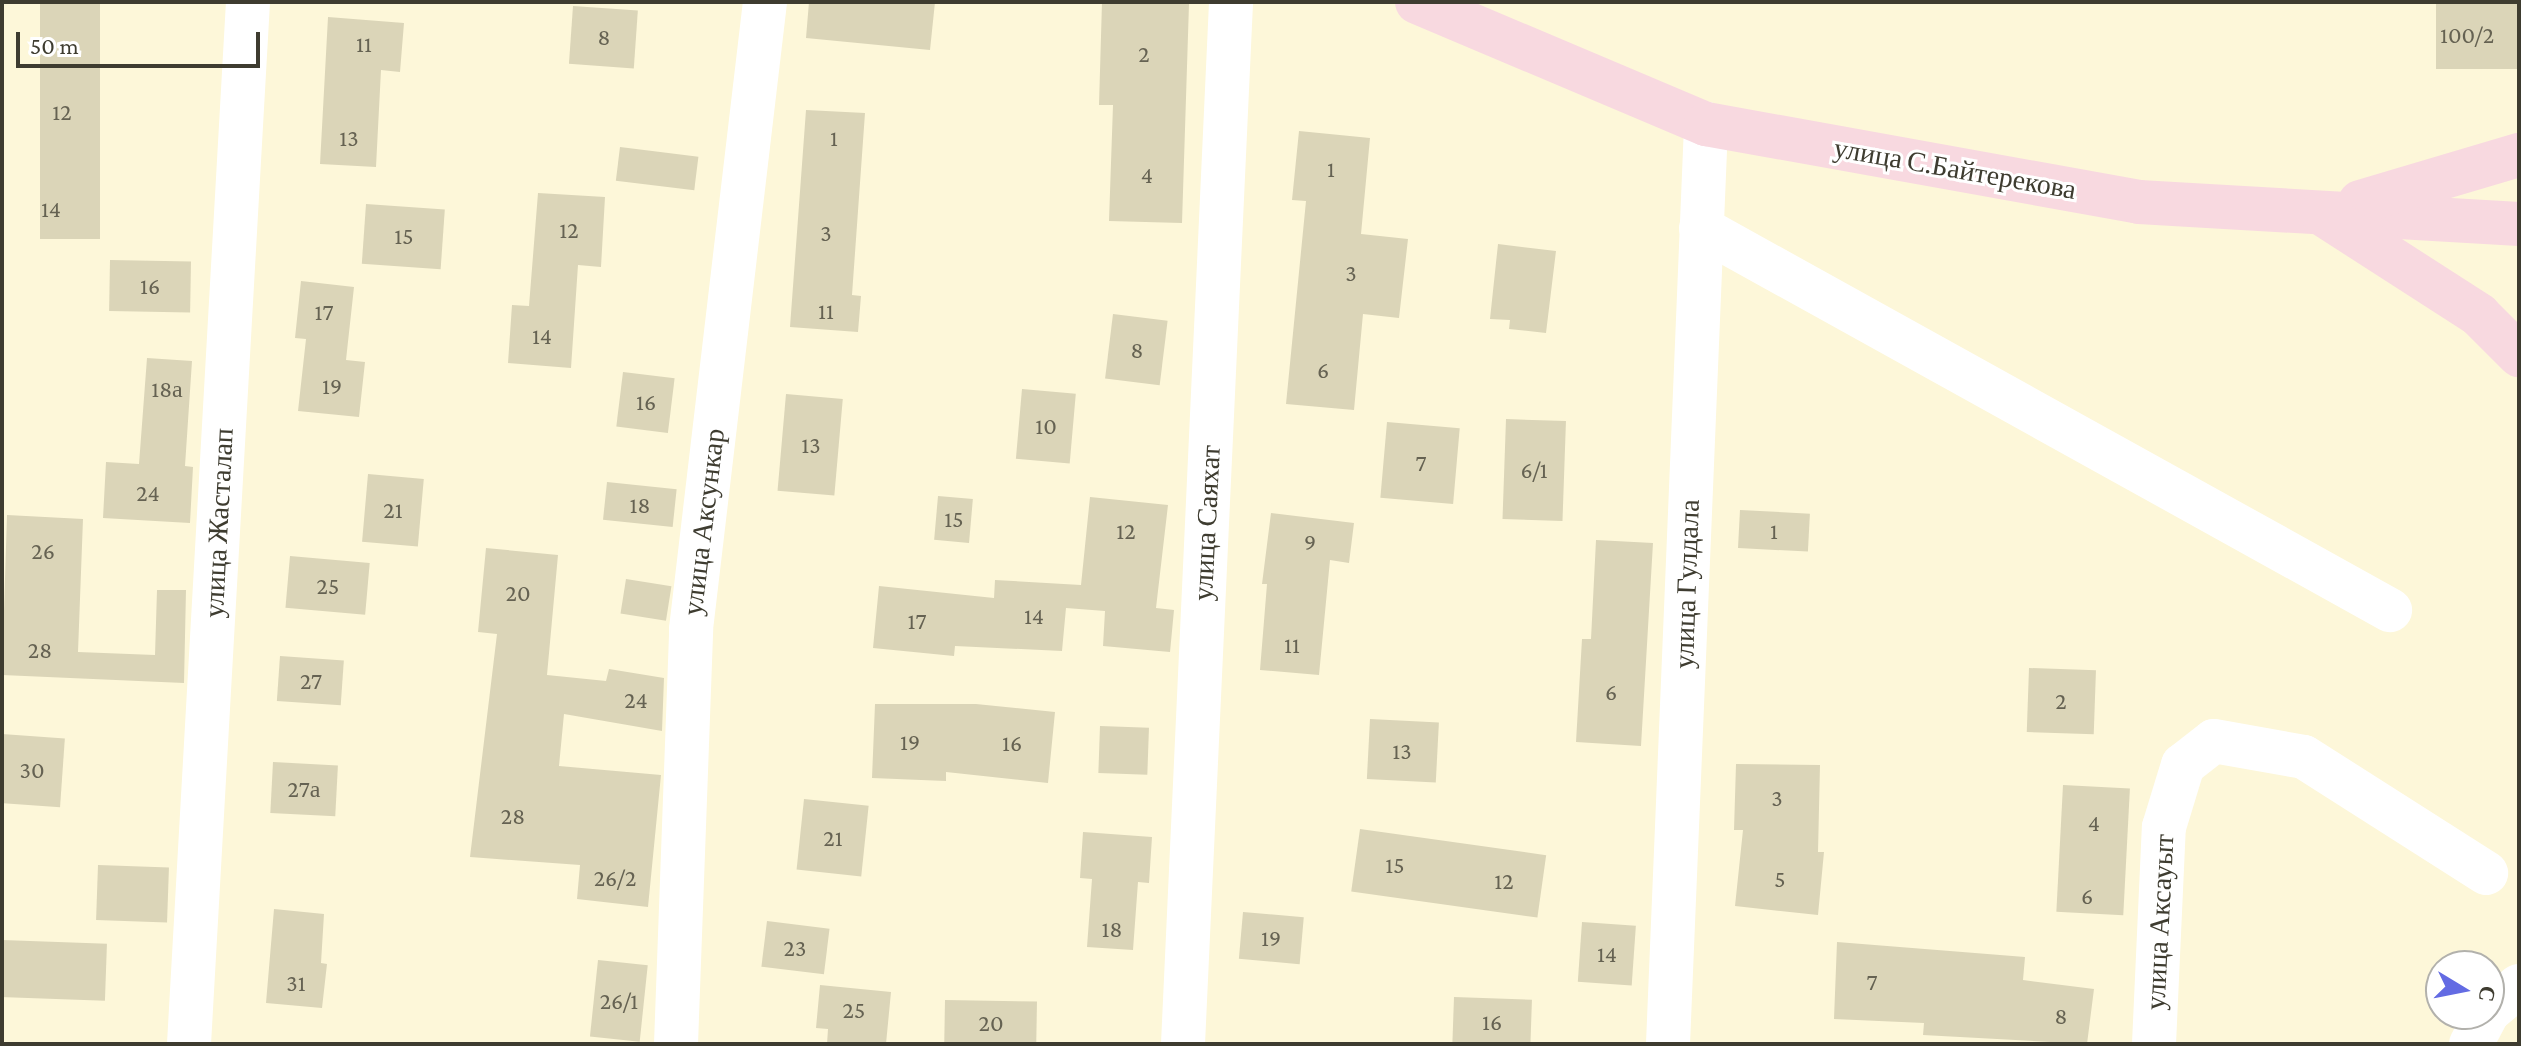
<!DOCTYPE html>
<meta charset="utf-8">
<style>
body{margin:0}
#map{position:relative;width:2521px;height:1046px;overflow:hidden;background:#fdf7d9;font-family:"Crimson Pro",serif}
div>[style]{position:absolute}
.building>*{inset:0;background:#dbd5b8;transform-origin:0 0}
.minor>*{height:44px;margin:-22px;padding:0 22px;transform-origin:22px;border-radius:22px;background:#fff}
.major>*{height:44px;margin:-22px;padding:0 22px;transform-origin:22px;border-radius:22px;background:#f8d9e0}
span{translate:-50% -50%;white-space:nowrap;text-align:center;line-height:1.15;-webkit-text-stroke:6px #fff;paint-order:stroke}
.number-label{font-size:24px;color:#656252}
.number-label span{-webkit-text-stroke-width:0}
.street-label{font-size:28px;color:#3e3c30}
.frame{position:absolute;inset:0;border:4px solid #3e3c30;pointer-events:none}
.north{position:absolute;left:2425px;top:950px;width:80px;height:80px;box-sizing:border-box;background:#fff;border:2px solid #b2b1ac;border-radius:50%;rotate:100deg;font-size:22px;font-weight:700;line-height:32px;text-align:center;color:#3e3c30}
.north::after{content:'';display:block;margin:auto;width:28px;height:36px;background:#636be3;clip-path:polygon(50% 0,100% 100%,50% 72%,0 100%)}
.scale{position:absolute;left:16px;top:32px;width:244px;height:36px;box-sizing:border-box;border:4px solid #3e3c30;border-top:0;padding-left:10px;font-size:24px;line-height:28px;white-space:nowrap;color:#3e3c30;-webkit-text-stroke:6px #fff;paint-order:stroke}
</style>
<div id="map">
<div class="building">
<i style="left:40px;top:2px;width:60px;height:237px"></i>
<i style="clip-path:polygon(809px 2px,935px 2px,930px 50px,806px 38px)"></i>
<i style="clip-path:polygon(1102px 2px,1189px 4px,1182px 223px,1109px 221px,1113px 105px,1099px 105px)"></i>
<i style="left:2436px;top:2px;width:83px;height:67px"></i>
<i style="left:573px;top:6px;width:65px;height:58px;rotate:4deg"></i>
<i style="clip-path:polygon(328px 17px,404px 23px,400px 72px,381px 70px,376px 167px,320px 164px)"></i>
<i style="clip-path:polygon(806px 110px,865px 113px,852px 295px,861px 296px,858px 332px,790px 327px)"></i>
<i style="clip-path:polygon(1299px 131px,1370px 138px,1361px 234px,1408px 239px,1399px 318px,1363px 314px,1354px 410px,1286px 404px,1306px 201px,1292px 200px)"></i>
<i style="left:620px;top:147px;width:79px;height:34px;rotate:7deg"></i>
<i style="clip-path:polygon(538px 193px,605px 197px,601px 267px,578px 265px,571px 368px,508px 363px,512px 305px,529px 306px)"></i>
<i style="left:366px;top:204px;width:79px;height:60px;rotate:4deg"></i>
<i style="clip-path:polygon(1498px 244px,1556px 251px,1546px 333px,1509px 329px,1510px 320px,1490px 319px)"></i>
<i style="left:110px;top:260px;width:81px;height:51px;rotate:1deg"></i>
<i style="clip-path:polygon(301px 281px,354px 287px,346px 360px,365px 362px,359px 417px,298px 411px,306px 339px,295px 338px)"></i>
<i style="left:1113px;top:314px;width:55px;height:65px;rotate:7deg"></i>
<i style="clip-path:polygon(147px 358px,192px 361px,185px 466px,193px 467px,190px 523px,103px 518px,106px 462px,139px 464px)"></i>
<i style="left:623px;top:372px;width:52px;height:55px;rotate:7deg"></i>
<i style="left:1022px;top:389px;width:54px;height:70px;rotate:5deg"></i>
<i style="left:786px;top:394px;width:57px;height:97px;rotate:5deg"></i>
<i style="left:1506px;top:419px;width:60px;height:100px;rotate:2deg"></i>
<i style="left:1387px;top:422px;width:73px;height:76px;rotate:5deg"></i>
<i style="left:368px;top:474px;width:56px;height:68px;rotate:5deg"></i>
<i style="left:607px;top:482px;width:70px;height:38px;rotate:6deg"></i>
<i style="left:938px;top:496px;width:35px;height:44px;rotate:5deg"></i>
<i style="clip-path:polygon(1090px 497px,1168px 505px,1156px 608px,1174px 610px,1170px 652px,1103px 646px,1105px 611px,1066px 608px,1062px 651px,955px 646px,954px 656px,873px 648px,879px 586px,994px 598px,995px 580px,1081px 585px)"></i>
<i style="left:1740px;top:510px;width:70px;height:38px;rotate:3deg"></i>
<i style="clip-path:polygon(1271px 513px,1354px 523px,1349px 563px,1330px 560px,1319px 675px,1260px 670px,1267px 584px,1262px 584px)"></i>
<i style="clip-path:polygon(7px 515px,83px 519px,78px 652px,155px 655px,157px 590px,186px 590px,184px 683px,2px 675px)"></i>
<i style="clip-path:polygon(1596px 540px,1653px 543px,1641px 746px,1576px 742px,1582px 639px,1591px 639px)"></i>
<i style="clip-path:polygon(486px 548px,558px 555px,547px 675px,606px 681px,609px 669px,664px 678px,662px 731px,564px 714px,559px 766px,661px 775px,648px 907px,577px 899px,580px 865px,470px 857px,497px 634px,478px 632px)"></i>
<i style="left:290px;top:556px;width:80px;height:52px;rotate:5deg"></i>
<i style="left:626px;top:579px;width:46px;height:35px;rotate:9deg"></i>
<i style="left:280px;top:656px;width:64px;height:45px;rotate:4deg"></i>
<i style="left:2029px;top:668px;width:67px;height:64px;rotate:2deg"></i>
<i style="clip-path:polygon(875px 704px,976px 704px,1055px 712px,1048px 783px,946px 772px,946px 781px,872px 778px)"></i>
<i style="left:1370px;top:719px;width:69px;height:60px;rotate:3deg"></i>
<i style="left:1100px;top:726px;width:49px;height:47px;rotate:2deg"></i>
<i style="left:2px;top:734px;width:63px;height:69px;rotate:4deg"></i>
<i style="left:273px;top:762px;width:65px;height:51px;rotate:3deg"></i>
<i style="clip-path:polygon(1736px 764px,1820px 765px,1818px 852px,1824px 852px,1818px 915px,1735px 906px,1743px 830px,1734px 830px)"></i>
<i style="left:2063px;top:785px;width:67px;height:127px;rotate:3deg"></i>
<i style="left:804px;top:799px;width:65px;height:71px;rotate:6deg"></i>
<i style="left:1360px;top:829px;width:188px;height:63px;rotate:8deg"></i>
<i style="clip-path:polygon(1083px 832px,1152px 837px,1149px 883px,1138px 882px,1133px 950px,1087px 947px,1092px 879px,1080px 878px)"></i>
<i style="left:98px;top:865px;width:71px;height:55px;rotate:2deg"></i>
<i style="clip-path:polygon(274px 909px,324px 914px,321px 963px,327px 964px,322px 1008px,266px 1003px)"></i>
<i style="left:1243px;top:912px;width:61px;height:47px;rotate:5deg"></i>
<i style="left:767px;top:921px;width:63px;height:46px;rotate:7deg"></i>
<i style="left:1582px;top:922px;width:54px;height:60px;rotate:4deg"></i>
<i style="left:2px;top:940px;width:105px;height:57px;rotate:2deg"></i>
<i style="clip-path:polygon(1837px 942px,2025px 957px,2023px 980px,2094px 989px,2087px 1044px,1923px 1035px,1924px 1023px,1834px 1019px)"></i>
<i style="left:598px;top:960px;width:50px;height:77px;rotate:6deg"></i>
<i style="clip-path:polygon(820px 985px,891px 992px,886px 1044px,827px 1044px,828px 1029px,816px 1028px)"></i>
<i style="left:1454px;top:997px;width:78px;height:47px;rotate:2deg"></i>
<i style="left:945px;top:1000px;width:92px;height:44px;rotate:1deg"></i>
</div>
<div class="minor">
<i style="left:1701px;top:228px;width:788px;rotate:29.01deg"></i>
<i style="left:2489px;top:1011px;width:39px;rotate:-40deg"></i>
<i style="left:189px;top:1044px;width:1044px;rotate:-86.76deg"></i>
<i style="left:676px;top:1044px;width:415px;rotate:-87.9deg"></i>
<i style="left:691px;top:629px;width:631px;rotate:-83.27deg"></i>
<i style="left:1183px;top:1044px;width:1043px;rotate:-87.36deg"></i>
<i style="left:1668px;top:1044px;width:921px;rotate:-87.63deg"></i>
<i style="left:2154px;top:1044px;width:217px;rotate:-87.4deg"></i>
<i style="left:2164px;top:827px;width:65px;rotate:-73deg"></i>
<i style="left:2183px;top:765px;width:39px;rotate:-38deg"></i>
<i style="left:2214px;top:741px;width:91px;rotate:10.1deg"></i>
<i style="left:2304px;top:757px;width:216px;rotate:32.5deg"></i>
<i style="left:2471px;top:1044px;width:34px;rotate:-62deg"></i>
</div>
<div class="major">
<i style="left:1417px;top:2px;width:314px;rotate:22.9deg"></i>
<i style="left:1706px;top:124px;width:440px;rotate:10.2deg"></i>
<i style="left:2139px;top:202px;width:381px;rotate:3.3deg"></i>
<i style="left:2360px;top:202px;width:166px;rotate:-16.5deg"></i>
<i style="left:2321px;top:213px;width:188px;rotate:32.8deg"></i>
<i style="left:2479px;top:315px;width:57px;rotate:45deg"></i>
</div>
<div class="number-label">
<span style="left:2467px;top:35px">100/2</span>
<span style="left:604px;top:37px">8</span>
<span style="left:364px;top:44px">11</span>
<span style="left:1144px;top:54px">2</span>
<span style="left:62px;top:112px">12</span>
<span style="left:349px;top:138px">13</span>
<span style="left:834px;top:138px">1</span>
<span style="left:1331px;top:169px">1</span>
<span style="left:1147px;top:175px">4</span>
<span style="left:51px;top:209px">14</span>
<span style="left:569px;top:230px">12</span>
<span style="left:826px;top:233px">3</span>
<span style="left:404px;top:236px">15</span>
<span style="left:1351px;top:273px">3</span>
<span style="left:150px;top:286px">16</span>
<span style="left:826px;top:311px">11</span>
<span style="left:324px;top:312px">17</span>
<span style="left:542px;top:336px">14</span>
<span style="left:1137px;top:350px">8</span>
<span style="left:1323px;top:370px">6</span>
<span style="left:332px;top:386px">19</span>
<span style="left:167px;top:389px">18а</span>
<span style="left:646px;top:402px">16</span>
<span style="left:1046px;top:426px">10</span>
<span style="left:811px;top:445px">13</span>
<span style="left:1421px;top:463px">7</span>
<span style="left:1534px;top:470px">6/1</span>
<span style="left:148px;top:493px">24</span>
<span style="left:640px;top:505px">18</span>
<span style="left:393px;top:510px">21</span>
<span style="left:954px;top:519px">15</span>
<span style="left:1126px;top:531px">12</span>
<span style="left:1774px;top:531px">1</span>
<span style="left:1310px;top:542px">9</span>
<span style="left:43px;top:551px">26</span>
<span style="left:328px;top:586px">25</span>
<span style="left:518px;top:593px">20</span>
<span style="left:1034px;top:616px">14</span>
<span style="left:917px;top:621px">17</span>
<span style="left:1292px;top:645px">11</span>
<span style="left:40px;top:650px">28</span>
<span style="left:311px;top:681px">27</span>
<span style="left:1611px;top:692px">6</span>
<span style="left:636px;top:700px">24</span>
<span style="left:2061px;top:701px">2</span>
<span style="left:910px;top:742px">19</span>
<span style="left:1012px;top:743px">16</span>
<span style="left:1402px;top:751px">13</span>
<span style="left:32px;top:770px">30</span>
<span style="left:304px;top:789px">27а</span>
<span style="left:1777px;top:798px">3</span>
<span style="left:513px;top:816px">28</span>
<span style="left:2094px;top:823px">4</span>
<span style="left:833px;top:838px">21</span>
<span style="left:1395px;top:865px">15</span>
<span style="left:615px;top:878px">26/2</span>
<span style="left:1780px;top:879px">5</span>
<span style="left:1504px;top:881px">12</span>
<span style="left:2087px;top:896px">6</span>
<span style="left:1112px;top:929px">18</span>
<span style="left:1271px;top:938px">19</span>
<span style="left:795px;top:948px">23</span>
<span style="left:1607px;top:954px">14</span>
<span style="left:1872px;top:982px">7</span>
<span style="left:296px;top:983px">31</span>
<span style="left:619px;top:1001px">26/1</span>
<span style="left:854px;top:1010px">25</span>
<span style="left:2061px;top:1016px">8</span>
<span style="left:1492px;top:1022px">16</span>
<span style="left:991px;top:1023px">20</span>
</div>
<div class="street-label">
<span style="left:1955px;top:169px;rotate:10deg">улица С.Байтерекова</span>
<span style="left:704px;top:522px;rotate:-83deg">улица Аксункар</span>
<span style="left:219px;top:523px;rotate:-87deg">улица Жасталап</span>
<span style="left:1207px;top:523px;rotate:-87deg">улица Саяхат</span>
<span style="left:1687px;top:584px;rotate:-88deg">улица Гулдала</span>
<span style="left:2160px;top:922px;rotate:-87deg">улица Аксауыт</span>
</div>
<div class="frame"></div>
<div class="north">С</div>
<div class="scale">50 m</div>
</div>
